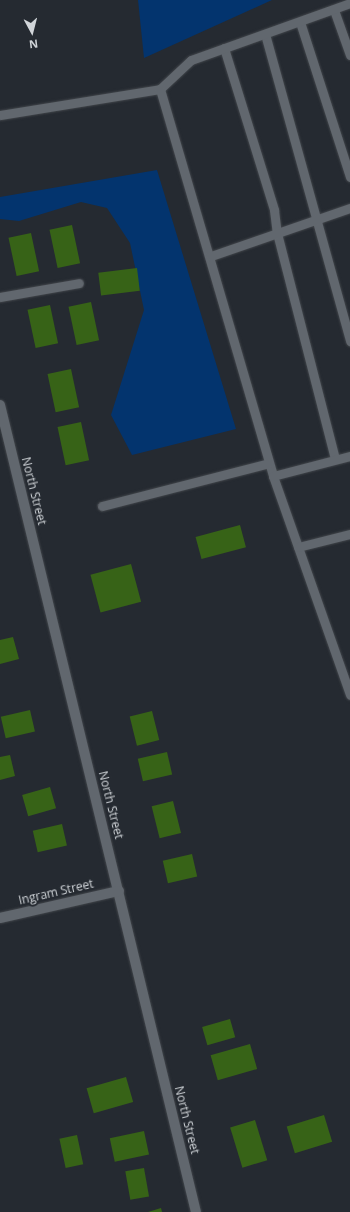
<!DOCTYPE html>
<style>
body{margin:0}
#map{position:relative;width:350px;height:1212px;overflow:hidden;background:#252a31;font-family:"Open Sans",sans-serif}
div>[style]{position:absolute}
.green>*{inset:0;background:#03346e}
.building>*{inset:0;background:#376317;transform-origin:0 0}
.roads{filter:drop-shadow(0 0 1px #41454a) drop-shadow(0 0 1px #41454a)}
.lane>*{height:9px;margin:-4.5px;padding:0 4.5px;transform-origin:4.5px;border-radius:4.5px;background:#61676e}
.street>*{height:10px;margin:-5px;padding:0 5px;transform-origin:5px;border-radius:5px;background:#61676e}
span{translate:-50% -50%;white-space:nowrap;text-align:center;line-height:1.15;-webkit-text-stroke:4px #252a31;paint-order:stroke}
.street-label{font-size:12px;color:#d1d5d9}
.north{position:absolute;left:12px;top:12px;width:40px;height:40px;-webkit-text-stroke:3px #252a31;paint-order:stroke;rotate:173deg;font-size:11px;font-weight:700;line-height:16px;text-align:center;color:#d1d5d9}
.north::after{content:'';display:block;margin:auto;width:14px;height:18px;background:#d1d5d9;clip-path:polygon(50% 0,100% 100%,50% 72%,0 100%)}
</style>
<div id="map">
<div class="green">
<i style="clip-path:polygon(138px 0,272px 0,144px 58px)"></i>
<i style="clip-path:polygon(157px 170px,236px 429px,132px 455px,111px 415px,144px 310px,130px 243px,107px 208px,81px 202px,19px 221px,0 219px,0 197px)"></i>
</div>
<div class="building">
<i style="left:72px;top:225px;width:39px;height:23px;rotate:78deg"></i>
<i style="left:31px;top:233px;width:39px;height:23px;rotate:78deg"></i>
<i style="left:137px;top:268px;width:23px;height:39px;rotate:83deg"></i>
<i style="left:91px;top:302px;width:39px;height:23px;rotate:78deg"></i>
<i style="left:50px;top:305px;width:39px;height:23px;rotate:78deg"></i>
<i style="left:71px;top:369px;width:39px;height:24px;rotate:78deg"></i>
<i style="left:81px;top:422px;width:39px;height:24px;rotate:78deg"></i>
<i style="left:240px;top:525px;width:23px;height:46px;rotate:75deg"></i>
<i style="left:131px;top:564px;width:39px;height:42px;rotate:75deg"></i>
<i style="clip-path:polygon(13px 637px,19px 659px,0 664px,0 640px)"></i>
<i style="left:30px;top:710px;width:22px;height:30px;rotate:77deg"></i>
<i style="left:152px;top:711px;width:30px;height:23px;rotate:76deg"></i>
<i style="left:167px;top:752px;width:23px;height:30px;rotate:77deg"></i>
<i style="clip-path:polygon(10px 755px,15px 776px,0 780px,0 757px)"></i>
<i style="left:50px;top:787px;width:22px;height:29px;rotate:74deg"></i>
<i style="left:173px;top:801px;width:33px;height:22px;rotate:76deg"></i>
<i style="left:62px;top:824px;width:22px;height:30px;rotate:77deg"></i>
<i style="left:192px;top:854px;width:23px;height:30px;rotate:77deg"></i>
<i style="left:230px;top:1019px;width:19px;height:29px;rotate:74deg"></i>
<i style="left:250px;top:1044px;width:26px;height:41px;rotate:74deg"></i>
<i style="left:126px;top:1077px;width:26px;height:41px;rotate:74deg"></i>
<i style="left:324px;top:1115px;width:28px;height:39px;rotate:73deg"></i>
<i style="left:255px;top:1120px;width:42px;height:26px;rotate:73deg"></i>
<i style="left:144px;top:1131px;width:24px;height:35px;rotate:78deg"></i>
<i style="left:77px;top:1135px;width:30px;height:18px;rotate:78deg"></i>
<i style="left:144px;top:1168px;width:29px;height:19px;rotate:80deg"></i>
<i style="clip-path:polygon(161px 1208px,162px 1212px,148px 1212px)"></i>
</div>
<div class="roads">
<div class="lane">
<i style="left:334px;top:10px;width:48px;rotate:70.4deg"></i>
<i style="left:300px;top:22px;width:163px;rotate:72.1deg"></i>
<i style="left:265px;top:34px;width:319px;rotate:74.5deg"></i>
<i style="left:224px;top:48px;width:170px;rotate:72.8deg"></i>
<i style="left:274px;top:210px;width:23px;rotate:83deg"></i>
<i style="left:277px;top:233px;width:233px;rotate:75.6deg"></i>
<i style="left:160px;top:89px;width:42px;rotate:-43.1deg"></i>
<i style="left:191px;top:60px;width:169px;rotate:-19.7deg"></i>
<i style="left:0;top:115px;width:162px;rotate:-9.2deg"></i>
<i style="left:160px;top:89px;width:403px;rotate:73.7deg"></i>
<i style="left:273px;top:476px;width:232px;rotate:70.6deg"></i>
<i style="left:211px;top:256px;width:147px;rotate:-19.1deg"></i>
<i style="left:0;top:297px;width:80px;rotate:-10deg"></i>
<i style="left:273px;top:476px;width:80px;rotate:-14.6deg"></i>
<i style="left:102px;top:506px;width:172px;rotate:-14.4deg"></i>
<i style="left:298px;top:547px;width:54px;rotate:-14deg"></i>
</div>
<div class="street">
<i style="left:0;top:405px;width:830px;rotate:76.35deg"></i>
<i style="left:0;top:918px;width:122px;rotate:-12.8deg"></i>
</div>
</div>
<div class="street-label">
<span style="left:34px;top:491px;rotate:76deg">North Street</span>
<span style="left:111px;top:805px;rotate:76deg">North Street</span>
<span style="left:56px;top:892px;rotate:-13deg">Ingram Street</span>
<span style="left:187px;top:1120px;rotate:76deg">North Street</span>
</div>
<div class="north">N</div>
</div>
